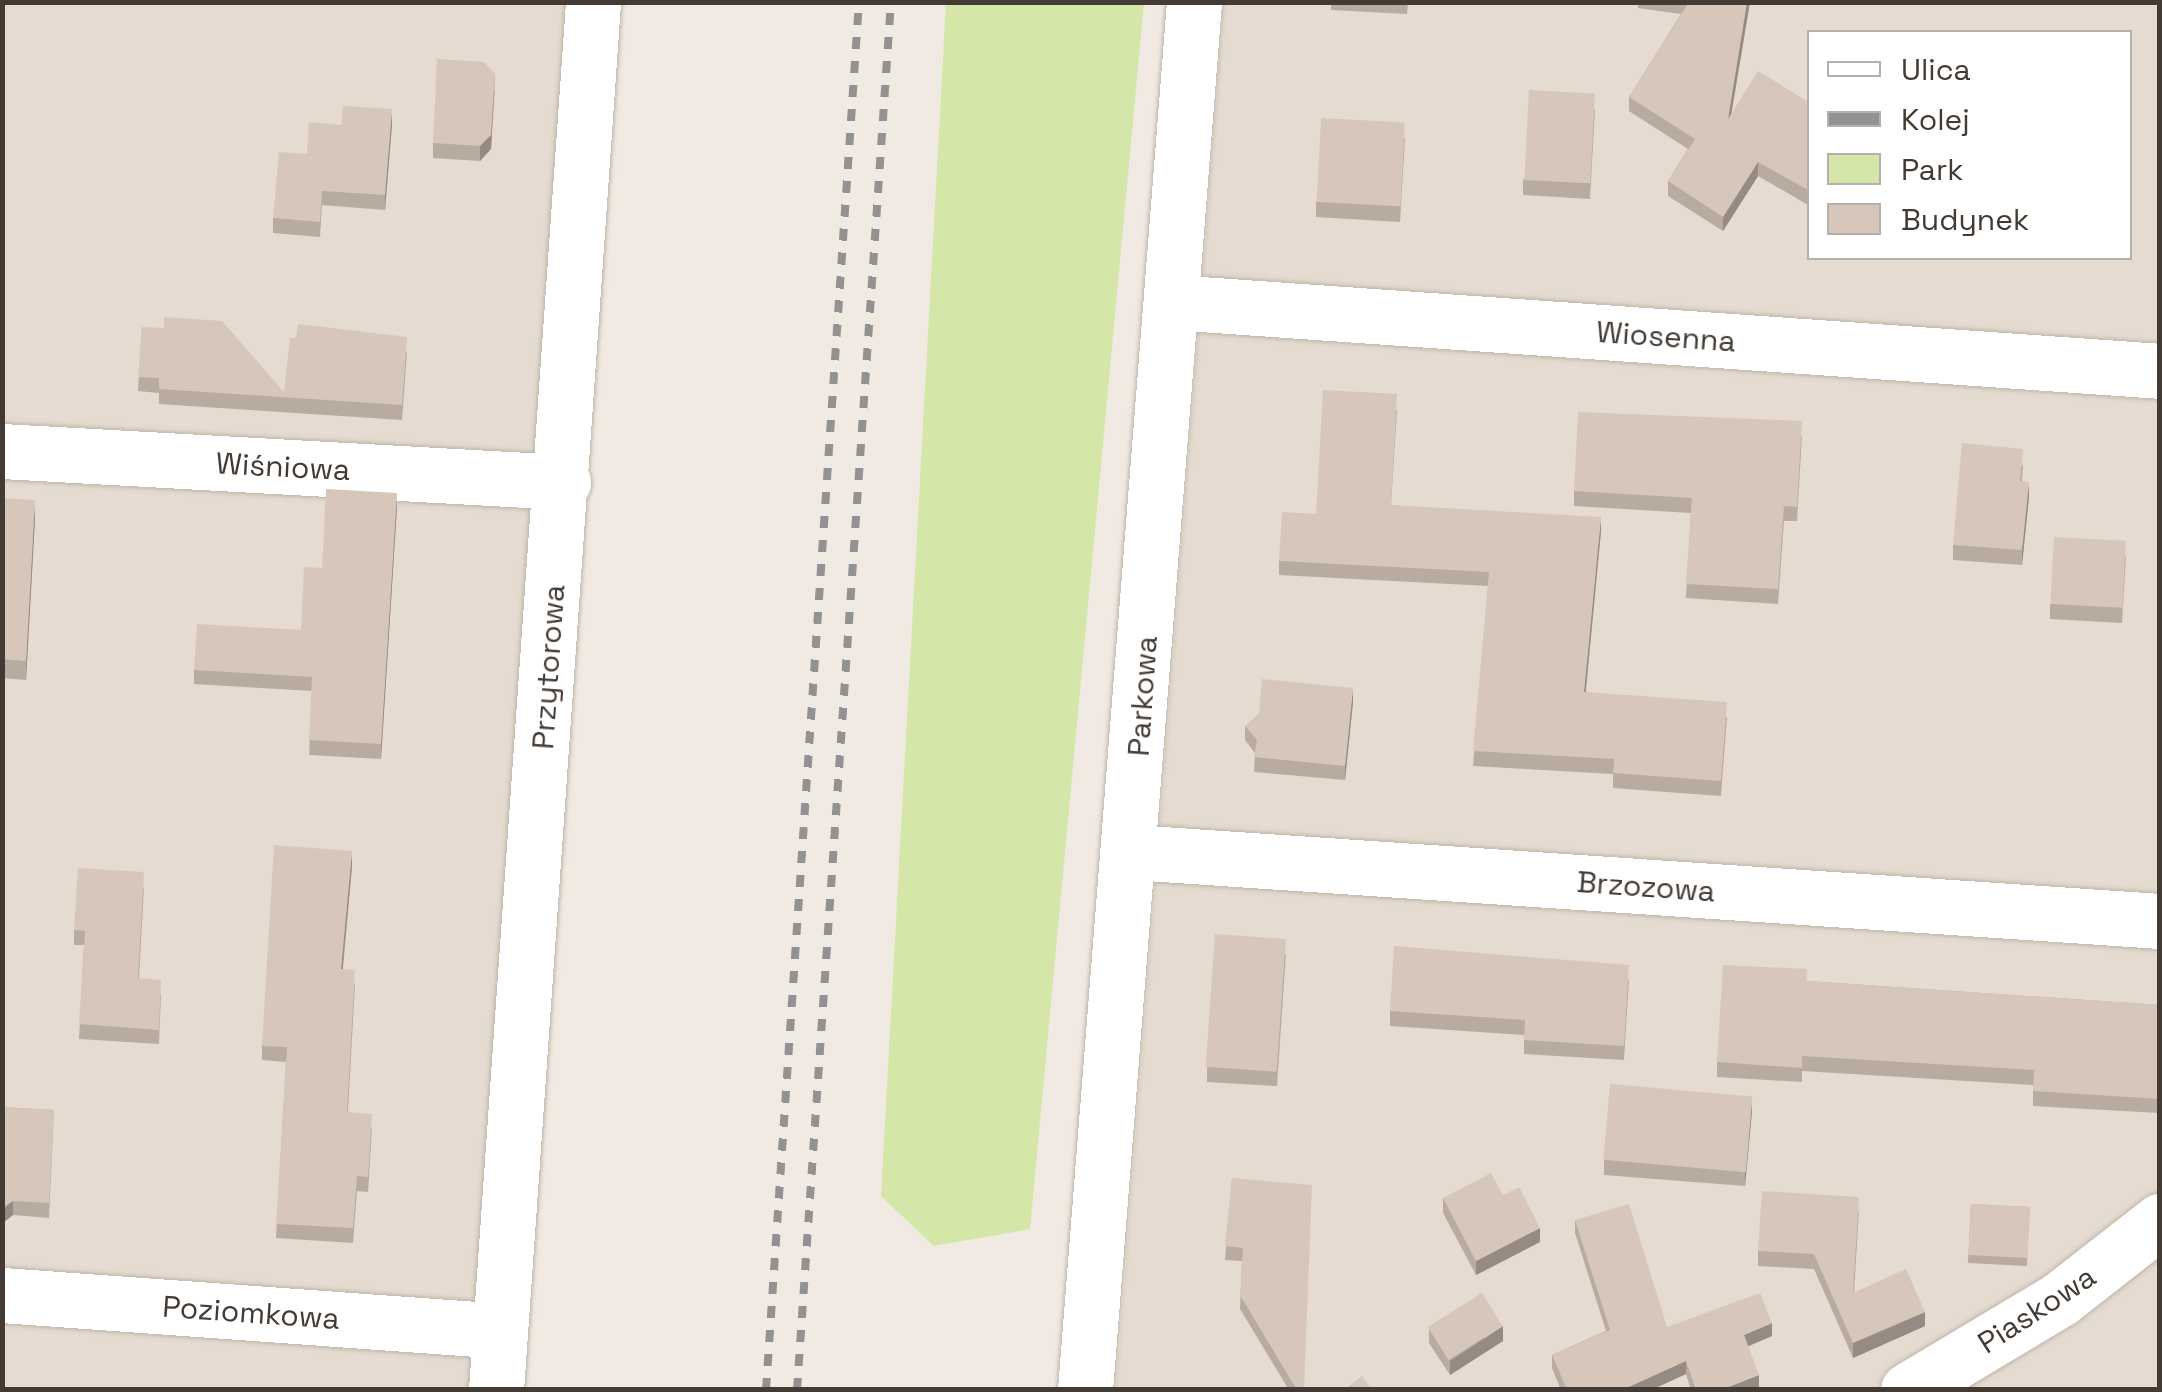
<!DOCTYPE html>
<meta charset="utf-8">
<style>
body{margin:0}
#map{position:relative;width:2162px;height:1392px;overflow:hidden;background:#f1eae2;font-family:"Space Grotesk",sans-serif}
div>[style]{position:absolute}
.residential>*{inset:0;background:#e5dbd0}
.green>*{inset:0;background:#d4e7a9}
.roads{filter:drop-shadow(0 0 2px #bfb4a8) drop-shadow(0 0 2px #bfb4a8)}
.minor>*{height:55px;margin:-27.5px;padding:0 27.5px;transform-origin:27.5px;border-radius:27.5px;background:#fff}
.rail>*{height:8px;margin-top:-4px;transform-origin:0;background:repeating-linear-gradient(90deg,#929292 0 12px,transparent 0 24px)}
.wall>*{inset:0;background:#b8aba0;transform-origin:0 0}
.shaded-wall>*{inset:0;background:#968b82}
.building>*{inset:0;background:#d6c7ba;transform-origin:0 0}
span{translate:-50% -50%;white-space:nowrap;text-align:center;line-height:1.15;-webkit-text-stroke:10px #fff;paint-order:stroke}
.street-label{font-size:30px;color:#423a33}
.frame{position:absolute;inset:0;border:5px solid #423a33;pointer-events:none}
.legend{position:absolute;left:1807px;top:30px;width:325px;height:230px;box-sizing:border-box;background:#fff;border:2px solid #b3b0ad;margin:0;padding:12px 18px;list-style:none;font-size:30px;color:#423a33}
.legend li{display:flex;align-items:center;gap:20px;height:50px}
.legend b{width:50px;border:2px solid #b3b0ad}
</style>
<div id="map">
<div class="residential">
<i style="clip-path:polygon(3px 3px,593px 3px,496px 1389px,3px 1390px)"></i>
<i style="clip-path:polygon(evenodd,1224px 3px,2159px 3px,2159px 1389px,1116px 1390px,1224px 3px,1810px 32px,2130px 32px,2130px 258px,1810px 258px,1810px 32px)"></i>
</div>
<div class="green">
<i style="clip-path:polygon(946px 3px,1144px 3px,1030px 1229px,934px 1246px,881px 1196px)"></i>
</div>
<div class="roads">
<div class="minor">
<i style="left:1172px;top:302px;width:990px;rotate:3.99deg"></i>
<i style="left:2px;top:451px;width:562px;rotate:3.16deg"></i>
<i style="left:1132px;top:852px;width:1030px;rotate:3.84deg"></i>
<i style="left:2px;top:1295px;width:499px;rotate:4.1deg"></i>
<i style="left:496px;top:1390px;width:1391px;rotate:-86deg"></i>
<i style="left:1085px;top:1390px;width:1392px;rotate:-85.51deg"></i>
<i style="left:1908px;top:1390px;width:177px;rotate:-30.9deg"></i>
<i style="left:2060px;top:1299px;width:127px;rotate:-38deg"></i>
</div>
</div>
<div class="rail">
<i style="left:766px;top:1390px;width:1391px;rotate:-86.17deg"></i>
<i style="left:797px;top:1390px;width:1391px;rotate:-86.13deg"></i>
</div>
<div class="wall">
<i style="clip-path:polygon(1331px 2px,1408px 2px,1407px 14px,1331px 10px)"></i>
<i style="clip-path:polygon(1638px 2px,1750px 2px,1731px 114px,1810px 103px,1810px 206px,1758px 176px,1723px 231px,1668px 196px,1668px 181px,1688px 149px,1629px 111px,1629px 97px,1681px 14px,1638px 8px)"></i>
<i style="clip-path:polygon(495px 89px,491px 149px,480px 161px,433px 158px,433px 143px)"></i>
<i style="clip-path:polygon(1595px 109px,1590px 199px,1523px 195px,1523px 180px)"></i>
<i style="clip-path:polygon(392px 124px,385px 210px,322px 205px,320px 237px,273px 233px,273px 218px,307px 154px,341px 125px)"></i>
<i style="clip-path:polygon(1405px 138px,1400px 222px,1316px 217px,1316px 202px)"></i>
<i style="clip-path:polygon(142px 327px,284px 392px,407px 352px,402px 420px,159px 404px,159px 393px,138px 391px)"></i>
<i style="clip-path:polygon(1397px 409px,1391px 505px,1601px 531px,1586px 692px,1727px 717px,1721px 796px,1613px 788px,1613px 774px,1473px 766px,1488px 586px,1279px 575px,1279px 561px)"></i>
<i style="clip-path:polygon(1802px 436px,1797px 521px,1784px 521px,1778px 604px,1686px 598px,1691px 513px,1574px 506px,1574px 491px)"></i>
<i style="clip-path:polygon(2023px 464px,2022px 481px,2029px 497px,2022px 565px,1953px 560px,1953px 545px)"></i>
<i style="clip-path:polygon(2px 498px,35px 519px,26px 680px,2px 678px)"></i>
<i style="clip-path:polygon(397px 507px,381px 759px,309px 755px,312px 691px,194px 684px,194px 670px,301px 630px,322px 568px)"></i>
<i style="clip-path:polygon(2126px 556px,2122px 623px,2050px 619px,2050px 604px)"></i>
<i style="clip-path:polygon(1353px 702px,1345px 780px,1254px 772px,1255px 753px,1245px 740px,1245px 726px)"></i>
<i style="clip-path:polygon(352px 866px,343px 969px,355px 985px,348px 1112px,372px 1129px,368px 1192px,357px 1191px,353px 1243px,276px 1238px,286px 1062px,262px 1060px,262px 1046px)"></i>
<i style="clip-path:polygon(144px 887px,139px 978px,161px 994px,159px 1044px,79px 1039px,84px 945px,74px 945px,74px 930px)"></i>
<i style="clip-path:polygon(1286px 953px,1277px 1086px,1207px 1082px,1207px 1067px)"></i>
<i style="clip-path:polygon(1629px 980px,1624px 1060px,1524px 1054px,1524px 1035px,1390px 1026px,1390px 1011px)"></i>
<i style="clip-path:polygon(1807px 981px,2160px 1005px,2160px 1113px,2033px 1106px,2033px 1085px,1802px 1071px,1802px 1082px,1717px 1077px,1717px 1062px)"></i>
<i style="clip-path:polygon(2px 1107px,54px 1110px,49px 1218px,13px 1215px,2px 1223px)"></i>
<i style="clip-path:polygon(1752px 1111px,1745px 1186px,1604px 1175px,1604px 1160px)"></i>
<i style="clip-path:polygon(1232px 1178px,1304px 1390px,1289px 1390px,1240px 1309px,1242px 1261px,1225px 1260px)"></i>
<i style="clip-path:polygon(1503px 1195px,1540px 1242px,1476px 1275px,1443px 1213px,1443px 1198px)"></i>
<i style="left:1971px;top:1204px;width:59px;height:59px;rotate:3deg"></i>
<i style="clip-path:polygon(1859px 1211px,1854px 1293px,1925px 1326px,1853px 1358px,1814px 1269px,1758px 1266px,1758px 1251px)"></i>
<i style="clip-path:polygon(1575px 1220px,1667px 1327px,1772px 1336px,1748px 1346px,1759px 1388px,1755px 1390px,1691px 1390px,1686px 1374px,1651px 1390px,1561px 1390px,1552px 1368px,1552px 1355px,1606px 1331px,1575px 1233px)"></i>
<i style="clip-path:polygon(1429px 1328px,1503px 1341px,1450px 1375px,1429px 1343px)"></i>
</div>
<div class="shaded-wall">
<i style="clip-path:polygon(1747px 2px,1750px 2px,1728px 134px,1728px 119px)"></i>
<i style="clip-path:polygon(495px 74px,491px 149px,480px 161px,480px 146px)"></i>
<i style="clip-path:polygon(392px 109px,392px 124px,385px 210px,385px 195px)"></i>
<i style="clip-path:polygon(1758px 162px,1758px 176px,1723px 231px,1723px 217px)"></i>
<i style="clip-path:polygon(2029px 482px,2029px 497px,2022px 565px,2022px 550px)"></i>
<i style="clip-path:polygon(397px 493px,397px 507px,381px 759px,381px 744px)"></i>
<i style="clip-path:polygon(35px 500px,35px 519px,26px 680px,26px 661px)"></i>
<i style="clip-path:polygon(1601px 517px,1601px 531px,1584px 707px,1584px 692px)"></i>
<i style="clip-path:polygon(1353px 688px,1353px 702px,1345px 780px,1345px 766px)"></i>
<i style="clip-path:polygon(352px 851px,352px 866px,341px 984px,341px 969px)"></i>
<i style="clip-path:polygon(1752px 1096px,1752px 1111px,1745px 1186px,1745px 1171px)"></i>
<i style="clip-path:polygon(13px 1201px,13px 1215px,3px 1223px,3px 1209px)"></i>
<i style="clip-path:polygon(1540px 1228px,1540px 1242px,1476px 1275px,1476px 1261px)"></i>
<i style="clip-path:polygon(1925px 1312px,1925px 1326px,1853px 1358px,1853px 1343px)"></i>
<i style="clip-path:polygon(1772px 1323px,1772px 1336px,1744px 1348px,1744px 1335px)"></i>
<i style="clip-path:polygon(1503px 1326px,1503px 1341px,1450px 1375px,1450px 1361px)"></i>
<i style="clip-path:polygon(1686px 1361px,1686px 1374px,1651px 1390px,1622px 1390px)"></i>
<i style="clip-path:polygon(1759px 1375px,1759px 1388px,1755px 1390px,1721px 1390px)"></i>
</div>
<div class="building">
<i style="clip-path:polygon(1689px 2px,1747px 2px,1728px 119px,1758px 71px,1810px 103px,1810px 191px,1758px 162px,1723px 217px,1668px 181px,1695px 139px,1629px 97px)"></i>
<i style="clip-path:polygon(437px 59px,484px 62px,495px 74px,491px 135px,480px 146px,433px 143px)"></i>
<i style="left:1529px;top:90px;width:66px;height:90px;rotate:3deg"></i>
<i style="clip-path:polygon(343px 106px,392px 109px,385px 195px,322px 191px,320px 222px,273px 218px,279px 152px,307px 154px,309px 122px,341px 125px)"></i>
<i style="left:1321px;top:118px;width:84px;height:84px;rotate:3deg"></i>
<i style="clip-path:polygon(164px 317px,222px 321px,284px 392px,290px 338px,296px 338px,298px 324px,407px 337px,402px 405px,159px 389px,159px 378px,138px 377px,142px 327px,164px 328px)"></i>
<i style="clip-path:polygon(1323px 390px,1397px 394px,1391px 505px,1601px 517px,1584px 692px,1727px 702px,1721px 781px,1613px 773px,1614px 759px,1473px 751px,1489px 572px,1279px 561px,1282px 512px,1316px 514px)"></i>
<i style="clip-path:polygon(1578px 412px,1802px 421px,1797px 507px,1784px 506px,1778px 589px,1686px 584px,1692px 498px,1574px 491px)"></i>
<i style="clip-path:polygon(1962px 443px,2023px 449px,2020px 481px,2029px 482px,2022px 550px,1953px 545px)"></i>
<i style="clip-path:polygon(326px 489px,397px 493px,381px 744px,309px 740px,312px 677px,194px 670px,197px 624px,301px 630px,304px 567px,322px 568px)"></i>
<i style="clip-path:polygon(2px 498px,35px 500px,26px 661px,2px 659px)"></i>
<i style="left:2054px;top:537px;width:72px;height:67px;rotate:3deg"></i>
<i style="clip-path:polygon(1262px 679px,1353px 688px,1345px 766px,1254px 757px,1257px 740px,1245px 726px,1259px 713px)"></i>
<i style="clip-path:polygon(274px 845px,352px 851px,341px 969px,355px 970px,347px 1112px,372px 1114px,368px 1177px,357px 1176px,353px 1228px,276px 1224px,287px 1047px,262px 1046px)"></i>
<i style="clip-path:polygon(78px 868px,144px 872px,138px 978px,161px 980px,159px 1030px,79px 1024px,85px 931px,74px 930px)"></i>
<i style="left:1215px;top:934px;width:71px;height:133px;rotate:4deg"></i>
<i style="clip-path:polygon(1394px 946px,1629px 965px,1624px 1046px,1524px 1040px,1525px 1020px,1390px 1011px)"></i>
<i style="clip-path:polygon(1723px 965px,1807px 969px,1806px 981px,2160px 1005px,2160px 1099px,2033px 1091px,2034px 1070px,1802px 1056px,1802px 1068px,1717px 1062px)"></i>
<i style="left:1610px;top:1084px;width:143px;height:76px;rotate:5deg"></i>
<i style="clip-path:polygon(2px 1107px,54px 1110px,49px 1203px,13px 1201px,2px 1208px)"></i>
<i style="clip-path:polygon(1491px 1173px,1503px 1195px,1519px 1187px,1540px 1228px,1476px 1261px,1443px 1198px)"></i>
<i style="clip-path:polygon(1232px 1178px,1312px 1185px,1304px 1390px,1297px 1390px,1240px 1295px,1243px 1248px,1225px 1246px)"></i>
<i style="clip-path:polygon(1762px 1191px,1859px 1197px,1853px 1293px,1906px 1269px,1925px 1312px,1853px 1343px,1814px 1254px,1758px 1251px)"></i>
<i style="clip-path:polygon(1629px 1204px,1667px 1327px,1760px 1293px,1772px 1323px,1744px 1335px,1759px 1375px,1721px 1390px,1696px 1390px,1686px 1361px,1622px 1390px,1567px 1390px,1552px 1355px,1610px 1330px,1575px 1220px)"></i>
<i style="left:1971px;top:1204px;width:59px;height:51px;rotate:3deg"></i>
<i style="left:1482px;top:1293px;width:39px;height:64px;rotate:58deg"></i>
<i style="clip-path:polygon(1362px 1376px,1372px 1390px,1344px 1390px)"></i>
</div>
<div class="street-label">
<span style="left:1666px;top:337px;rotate:4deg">Wiosenna</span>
<span style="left:283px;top:467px;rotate:3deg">Wiśniowa</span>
<span style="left:549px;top:667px;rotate:-86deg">Przytorowa</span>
<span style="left:1143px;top:696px;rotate:-86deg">Parkowa</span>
<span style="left:1646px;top:887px;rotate:4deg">Brzozowa</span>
<span style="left:2037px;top:1310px;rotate:-33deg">Piaskowa</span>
<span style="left:251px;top:1313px;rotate:4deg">Poziomkowa</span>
</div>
<div class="frame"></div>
<ul class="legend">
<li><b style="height:12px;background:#fff"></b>Ulica</li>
<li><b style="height:12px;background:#929292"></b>Kolej</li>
<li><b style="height:28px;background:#d4e7a9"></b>Park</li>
<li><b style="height:28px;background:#d6c7ba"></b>Budynek</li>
</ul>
</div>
